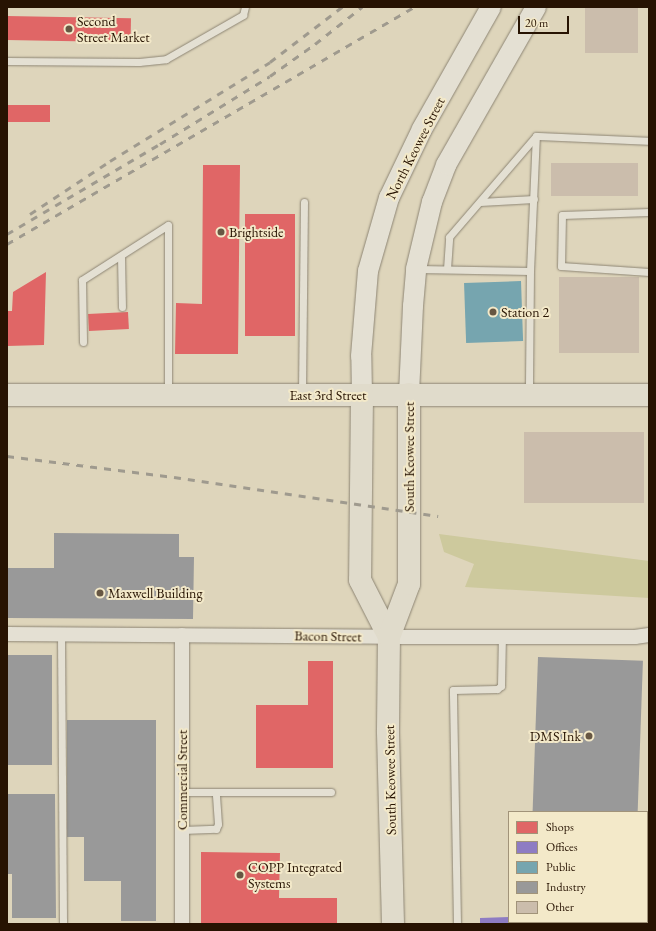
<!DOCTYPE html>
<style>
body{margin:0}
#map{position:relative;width:656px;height:931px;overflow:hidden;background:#ded5bb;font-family:"EB Garamond",serif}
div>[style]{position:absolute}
.green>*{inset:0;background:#cdc99d}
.shops>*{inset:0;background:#e06666;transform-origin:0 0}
.offices>*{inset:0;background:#8e7cc3}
.public>*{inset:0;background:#76a5af;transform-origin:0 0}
.industry>*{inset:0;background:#999;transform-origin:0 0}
.building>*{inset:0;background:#cbbdac;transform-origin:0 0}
.roads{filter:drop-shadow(0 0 1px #8d8574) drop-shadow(0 0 1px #8d8574)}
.lane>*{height:7px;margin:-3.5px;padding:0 3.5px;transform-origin:3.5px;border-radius:3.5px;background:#e4e0d3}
.street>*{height:14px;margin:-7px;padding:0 7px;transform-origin:7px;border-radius:7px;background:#e4e0d3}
.secondary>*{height:20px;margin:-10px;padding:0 10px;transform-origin:10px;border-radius:10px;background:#e4e0d3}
.primary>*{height:22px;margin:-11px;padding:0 11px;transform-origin:11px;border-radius:11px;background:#e0dbcb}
.rail>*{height:3px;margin-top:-1.5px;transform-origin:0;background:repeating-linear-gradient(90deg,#9f9a8e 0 7px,transparent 0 14px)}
.dots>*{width:11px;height:11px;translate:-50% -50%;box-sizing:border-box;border:2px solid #f3e9c9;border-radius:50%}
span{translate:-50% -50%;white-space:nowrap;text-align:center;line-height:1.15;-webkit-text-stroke:4px #f3e9c9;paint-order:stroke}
.poi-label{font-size:14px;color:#271302}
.left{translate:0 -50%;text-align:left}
.right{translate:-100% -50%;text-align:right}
.street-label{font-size:14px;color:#271302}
.frame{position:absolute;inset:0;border:8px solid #271302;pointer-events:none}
.legend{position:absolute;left:508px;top:811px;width:140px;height:112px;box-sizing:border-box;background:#f3e9c9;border:1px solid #a19379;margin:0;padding:5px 7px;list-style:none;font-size:12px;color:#271302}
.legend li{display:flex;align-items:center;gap:8px;height:20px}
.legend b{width:20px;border:1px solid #a19379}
.scale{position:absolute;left:518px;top:16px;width:51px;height:18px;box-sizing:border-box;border:2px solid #271302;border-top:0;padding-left:5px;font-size:12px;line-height:14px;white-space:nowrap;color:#271302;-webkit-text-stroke:3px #f3e9c9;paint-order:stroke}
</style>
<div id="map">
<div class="green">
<i style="clip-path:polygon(439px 534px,649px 561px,649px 598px,465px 587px,474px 564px,444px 552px)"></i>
</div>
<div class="shops">
<i style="left:7px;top:16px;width:124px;height:24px;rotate:1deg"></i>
<i style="left:7px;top:105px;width:43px;height:17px"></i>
<i style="clip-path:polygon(203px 165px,240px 165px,238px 354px,175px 354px,176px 303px,202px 304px)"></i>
<i style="left:245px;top:214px;width:50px;height:122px"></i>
<i style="clip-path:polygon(46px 272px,44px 345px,7px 346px,7px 311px,12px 311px,13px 292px)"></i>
<i style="left:128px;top:312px;width:17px;height:40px;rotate:87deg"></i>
<i style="clip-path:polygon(308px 661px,333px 661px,333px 768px,256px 768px,256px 705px,308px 705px)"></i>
<i style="clip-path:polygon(201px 852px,280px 853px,279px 898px,337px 898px,337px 924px,201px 924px)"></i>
</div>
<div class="offices">
<i style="clip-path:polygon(509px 917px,509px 922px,529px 922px,529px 924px,480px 924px,480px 918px)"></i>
</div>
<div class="public">
<i style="left:521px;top:281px;width:60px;height:57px;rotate:88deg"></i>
</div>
<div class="industry">
<i style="clip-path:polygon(54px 533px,179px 534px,179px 557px,194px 557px,193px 619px,7px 618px,7px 568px,54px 568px)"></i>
<i style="left:7px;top:655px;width:45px;height:110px"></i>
<i style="left:538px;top:657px;width:105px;height:155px;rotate:2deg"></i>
<i style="clip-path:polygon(67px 720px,156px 720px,156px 921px,121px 921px,121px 881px,84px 881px,84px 837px,67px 837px)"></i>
<i style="clip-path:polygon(7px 794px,55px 794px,56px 918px,12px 918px,12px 874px,7px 874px)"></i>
</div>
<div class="building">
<i style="left:585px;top:7px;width:53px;height:46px"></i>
<i style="left:551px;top:163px;width:87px;height:33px"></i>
<i style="left:559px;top:277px;width:80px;height:76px"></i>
<i style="left:524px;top:432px;width:120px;height:71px"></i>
<i style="left:541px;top:922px;width:91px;height:2px"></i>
</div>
<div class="roads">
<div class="lane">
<i style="left:7px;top:61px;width:132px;rotate:0.4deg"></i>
<i style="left:139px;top:62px;width:27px;rotate:-6deg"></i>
<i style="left:166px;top:59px;width:89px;rotate:-29.7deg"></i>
<i style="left:243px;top:15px;width:8px;rotate:-76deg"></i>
<i style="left:536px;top:136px;width:113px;rotate:2.5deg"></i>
<i style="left:480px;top:202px;width:54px;rotate:-3.2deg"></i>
<i style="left:649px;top:212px;width:87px;rotate:178deg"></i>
<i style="left:562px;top:215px;width:51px;rotate:91.1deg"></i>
<i style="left:561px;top:266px;width:88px;rotate:3.9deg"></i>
<i style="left:121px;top:256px;width:51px;rotate:88.9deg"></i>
<i style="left:418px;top:269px;width:112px;rotate:1deg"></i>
<i style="left:530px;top:271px;width:121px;rotate:90.5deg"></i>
<i style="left:447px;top:269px;width:32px;rotate:-86deg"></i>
<i style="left:449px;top:237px;width:133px;rotate:-49.3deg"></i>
<i style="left:530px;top:271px;width:135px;rotate:-87.5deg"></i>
<i style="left:83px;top:342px;width:62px;rotate:-90.9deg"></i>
<i style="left:82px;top:280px;width:102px;rotate:-32.6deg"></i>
<i style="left:168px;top:225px;width:167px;rotate:90deg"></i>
<i style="left:302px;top:392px;width:190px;rotate:-89.4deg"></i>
<i style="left:61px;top:635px;width:289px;rotate:89.6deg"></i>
<i style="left:182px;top:792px;width:149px"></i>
<i style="left:182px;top:830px;width:34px;rotate:-2deg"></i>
<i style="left:216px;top:829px;width:5px;rotate:-68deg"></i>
<i style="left:218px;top:824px;width:32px;rotate:-94deg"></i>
<i style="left:457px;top:924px;width:234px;rotate:-91deg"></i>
<i style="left:453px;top:690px;width:44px;rotate:-1.3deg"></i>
<i style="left:497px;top:689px;width:5px;rotate:-37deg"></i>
<i style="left:501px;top:686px;width:50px;rotate:-88.9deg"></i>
</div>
<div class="street">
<i style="left:7px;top:634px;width:382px;rotate:0.4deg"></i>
<i style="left:389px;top:637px;width:246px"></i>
<i style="left:635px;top:637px;width:14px;rotate:-8deg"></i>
<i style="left:182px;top:635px;width:289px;rotate:90deg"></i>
</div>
<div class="secondary">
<i style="left:409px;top:394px;width:88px;rotate:-87.4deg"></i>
<i style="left:413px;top:306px;width:37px;rotate:-85deg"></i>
<i style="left:416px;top:269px;width:69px;rotate:-76.6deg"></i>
<i style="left:432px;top:202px;width:40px;rotate:-69deg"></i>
<i style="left:446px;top:165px;width:182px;rotate:-60.3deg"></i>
<i style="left:362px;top:395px;width:39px;rotate:-91deg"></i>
<i style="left:361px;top:356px;width:85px;rotate:-85.3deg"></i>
<i style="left:368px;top:271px;width:76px;rotate:-74deg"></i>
<i style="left:389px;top:198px;width:76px;rotate:-64.4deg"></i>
<i style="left:422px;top:129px;width:140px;rotate:-60.5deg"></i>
</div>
<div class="primary">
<i style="left:7px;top:395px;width:642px"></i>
<i style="left:362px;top:395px;width:185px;rotate:90.6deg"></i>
<i style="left:360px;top:580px;width:64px;rotate:63deg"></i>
<i style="left:393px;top:924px;width:194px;rotate:-91.5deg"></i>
<i style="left:388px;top:730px;width:93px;rotate:-89.4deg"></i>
<i style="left:389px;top:637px;width:57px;rotate:-69.3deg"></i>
<i style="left:409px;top:584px;width:190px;rotate:-90deg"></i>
</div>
</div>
<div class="rail">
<i style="left:30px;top:214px;width:96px;rotate:-33.5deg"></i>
<i style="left:110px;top:161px;width:188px;rotate:-31.7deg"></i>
<i style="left:270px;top:62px;width:91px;rotate:-37.4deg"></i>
<i style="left:7px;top:234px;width:178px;rotate:-30.5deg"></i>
<i style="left:160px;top:144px;width:129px;rotate:-31.7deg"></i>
<i style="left:270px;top:76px;width:55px;rotate:-35.4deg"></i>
<i style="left:315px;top:44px;width:60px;rotate:-38.2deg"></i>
<i style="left:7px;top:244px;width:471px;rotate:-30.2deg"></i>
<i style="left:7px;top:456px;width:168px;rotate:7.2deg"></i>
<i style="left:174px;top:477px;width:267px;rotate:8.4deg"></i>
</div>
<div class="dots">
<i style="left:69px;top:29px;background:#675743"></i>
<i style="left:221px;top:232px;background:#675743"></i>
<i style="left:493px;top:312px;background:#675743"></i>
<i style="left:100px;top:593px;background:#675743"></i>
<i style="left:589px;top:736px;background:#675743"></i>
<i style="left:240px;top:875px;background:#675743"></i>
</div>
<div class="poi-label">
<span class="left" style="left:77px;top:29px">Second<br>Street Market</span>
<span class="left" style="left:229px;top:232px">Brightside</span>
<span class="left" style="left:501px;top:312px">Station 2</span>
<span class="left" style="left:108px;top:593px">Maxwell Building</span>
<span class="right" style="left:581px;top:736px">DMS Ink</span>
<span class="left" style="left:248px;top:875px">COPP Integrated<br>Systems</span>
</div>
<div class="street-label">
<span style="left:415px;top:148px;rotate:-63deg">North Keowee Street</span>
<span style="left:328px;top:395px">East 3rd Street</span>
<span style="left:409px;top:457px;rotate:-90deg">South Keowee Street</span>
<span style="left:328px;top:636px;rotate:1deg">Bacon Street</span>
<span style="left:182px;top:780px;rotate:-90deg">Commercial Street</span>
<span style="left:390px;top:780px;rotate:-91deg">South Keowee Street</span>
</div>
<div class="frame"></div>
<ul class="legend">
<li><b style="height:11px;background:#e06666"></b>Shops</li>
<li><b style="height:11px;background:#8e7cc3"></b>Offices</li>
<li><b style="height:11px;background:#76a5af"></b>Public</li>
<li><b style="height:11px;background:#999"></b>Industry</li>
<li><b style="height:11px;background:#cbbdac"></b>Other</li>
</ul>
<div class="scale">20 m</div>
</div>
